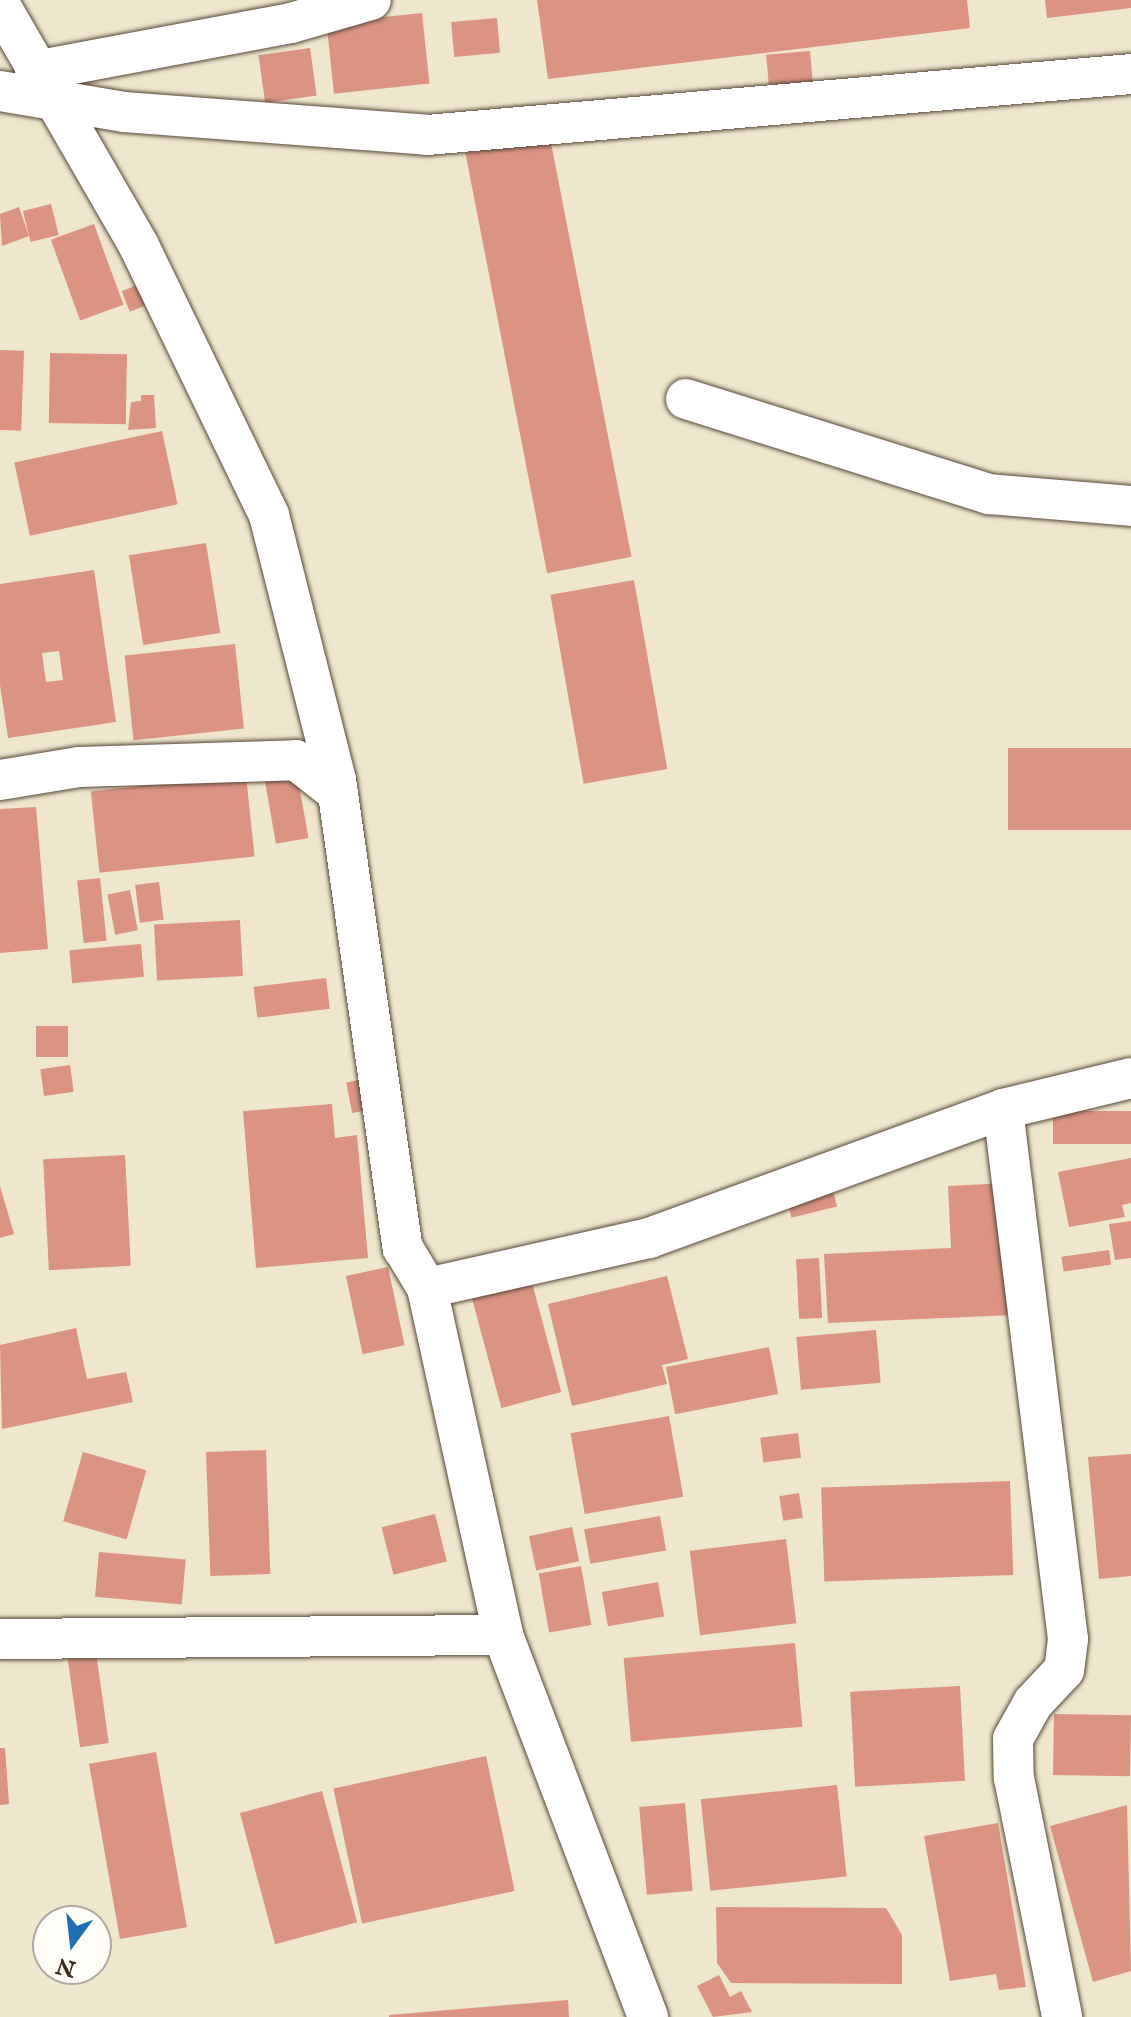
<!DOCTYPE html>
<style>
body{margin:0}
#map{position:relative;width:1131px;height:2017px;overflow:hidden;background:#efe7cc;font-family:"IM FELL English",serif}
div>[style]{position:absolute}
.building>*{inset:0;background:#db9382;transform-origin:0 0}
.roads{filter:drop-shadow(0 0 2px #564638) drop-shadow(0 0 2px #564638)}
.minor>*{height:40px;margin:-20px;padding:0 20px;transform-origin:20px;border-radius:20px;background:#fff}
span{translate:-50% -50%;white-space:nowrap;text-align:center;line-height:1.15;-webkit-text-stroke:7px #fdfcf7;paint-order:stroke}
.north{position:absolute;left:32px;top:1905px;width:80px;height:80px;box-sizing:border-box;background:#fdfcf7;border:2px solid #afa8a0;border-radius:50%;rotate:195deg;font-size:22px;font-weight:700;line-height:32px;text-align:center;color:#3b2a1e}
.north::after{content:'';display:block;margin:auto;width:28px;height:36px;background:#1f6fb2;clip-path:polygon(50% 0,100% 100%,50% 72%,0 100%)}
</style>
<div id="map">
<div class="building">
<i style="clip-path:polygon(537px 0,967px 0,970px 28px,548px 79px)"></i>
<i style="clip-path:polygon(1045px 0,1131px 0,1131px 8px,1047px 18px)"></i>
<i style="left:422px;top:13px;width:71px;height:96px;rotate:84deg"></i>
<i style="left:497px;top:18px;width:35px;height:46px;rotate:85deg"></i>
<i style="left:310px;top:48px;width:48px;height:52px;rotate:82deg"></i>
<i style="left:810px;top:51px;width:35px;height:44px;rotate:85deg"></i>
<i style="left:546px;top:117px;width:448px;height:86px;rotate:79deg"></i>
<i style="left:51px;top:204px;width:32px;height:29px;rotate:76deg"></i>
<i style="clip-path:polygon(19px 207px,29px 236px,2px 246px,0 214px)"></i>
<i style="left:94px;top:224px;width:86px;height:46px;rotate:70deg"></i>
<i style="left:142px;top:283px;width:22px;height:22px;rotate:68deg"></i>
<i style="left:0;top:350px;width:24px;height:80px;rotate:2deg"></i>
<i style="left:50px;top:353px;width:77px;height:70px;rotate:1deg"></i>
<i style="clip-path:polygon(141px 395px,154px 395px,156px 428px,128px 430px,131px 402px,141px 401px)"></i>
<i style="left:162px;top:431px;width:75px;height:151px;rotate:78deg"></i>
<i style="left:206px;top:543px;width:91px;height:78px;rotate:81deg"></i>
<i style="clip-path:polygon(evenodd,94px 570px,116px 722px,8px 738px,0 685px,0 584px,94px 570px,59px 651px,63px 680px,46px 682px,42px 653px,59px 651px)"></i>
<i style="left:634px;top:580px;width:192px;height:85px;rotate:80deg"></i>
<i style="left:235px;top:644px;width:85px;height:111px;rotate:84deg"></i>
<i style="left:1131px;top:748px;width:82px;height:123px;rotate:90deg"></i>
<i style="left:297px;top:773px;width:66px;height:33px;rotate:80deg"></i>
<i style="left:246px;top:775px;width:82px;height:156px;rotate:84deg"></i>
<i style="clip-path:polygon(36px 807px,48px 949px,0 953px,0 809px)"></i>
<i style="left:100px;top:878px;width:63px;height:23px;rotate:84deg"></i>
<i style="left:159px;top:882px;width:38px;height:24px;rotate:83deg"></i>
<i style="left:130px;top:890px;width:41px;height:23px;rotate:79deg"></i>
<i style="left:240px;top:920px;width:56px;height:86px;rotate:87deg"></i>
<i style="left:141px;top:944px;width:33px;height:72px;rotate:85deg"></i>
<i style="left:326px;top:978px;width:31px;height:73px;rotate:83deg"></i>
<i style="left:36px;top:1026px;width:32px;height:31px"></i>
<i style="left:70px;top:1065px;width:27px;height:30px;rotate:82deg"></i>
<i style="left:359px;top:1080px;width:31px;height:13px;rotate:79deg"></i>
<i style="clip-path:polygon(332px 1104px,335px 1138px,357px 1135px,368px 1258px,256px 1268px,243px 1111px)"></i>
<i style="left:1131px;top:1111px;width:33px;height:78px;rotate:90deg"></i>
<i style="left:125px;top:1155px;width:111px;height:82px;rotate:87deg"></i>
<i style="clip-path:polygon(1131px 1158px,1131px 1203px,1122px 1205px,1125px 1217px,1069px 1227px,1058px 1172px)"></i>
<i style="clip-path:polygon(1008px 1183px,1014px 1315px,828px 1323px,824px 1254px,951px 1248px,948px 1186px)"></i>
<i style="clip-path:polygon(0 1186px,14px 1234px,0 1238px)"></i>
<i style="left:832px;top:1186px;width:21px;height:47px;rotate:76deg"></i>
<i style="clip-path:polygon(1131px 1221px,1131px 1258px,1115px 1260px,1109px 1224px)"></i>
<i style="left:1109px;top:1250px;width:15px;height:48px;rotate:82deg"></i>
<i style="left:819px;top:1258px;width:60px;height:23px;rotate:87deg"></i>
<i style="left:388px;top:1267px;width:80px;height:43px;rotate:78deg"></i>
<i style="clip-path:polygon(667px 1276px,688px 1359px,662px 1365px,667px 1384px,572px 1406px,548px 1304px)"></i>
<i style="left:531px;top:1279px;width:117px;height:62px;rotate:75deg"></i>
<i style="clip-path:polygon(76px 1328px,87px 1379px,126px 1372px,133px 1402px,2px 1429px,0 1345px)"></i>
<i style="left:876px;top:1330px;width:53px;height:80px;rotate:85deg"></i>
<i style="left:769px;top:1347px;width:48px;height:105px;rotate:79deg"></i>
<i style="left:669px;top:1416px;width:82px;height:100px;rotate:80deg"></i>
<i style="left:798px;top:1433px;width:25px;height:38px;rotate:83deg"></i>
<i style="left:266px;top:1450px;width:124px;height:60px;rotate:88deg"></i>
<i style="left:83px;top:1452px;width:66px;height:72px;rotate:16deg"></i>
<i style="clip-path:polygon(1131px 1454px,1131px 1576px,1099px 1579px,1088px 1457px)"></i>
<i style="left:1010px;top:1481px;width:94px;height:189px;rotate:88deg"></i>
<i style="left:799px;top:1493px;width:25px;height:20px;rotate:81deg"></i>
<i style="left:435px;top:1514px;width:49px;height:55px;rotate:76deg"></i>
<i style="left:660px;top:1516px;width:35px;height:77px;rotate:80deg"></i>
<i style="left:572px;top:1527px;width:35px;height:44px;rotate:78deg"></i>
<i style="left:786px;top:1539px;width:85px;height:97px;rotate:83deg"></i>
<i style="left:99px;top:1552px;width:87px;height:45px;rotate:5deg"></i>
<i style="left:581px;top:1566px;width:60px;height:43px;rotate:80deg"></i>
<i style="left:658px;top:1582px;width:35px;height:57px;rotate:80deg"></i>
<i style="left:795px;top:1643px;width:84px;height:172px;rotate:85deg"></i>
<i style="left:96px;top:1652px;width:92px;height:29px;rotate:82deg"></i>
<i style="left:960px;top:1686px;width:95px;height:110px;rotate:87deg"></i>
<i style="left:1054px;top:1714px;width:77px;height:61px;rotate:1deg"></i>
<i style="clip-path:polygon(0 1748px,5px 1748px,9px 1804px,0 1805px)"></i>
<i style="left:156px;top:1752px;width:178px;height:68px;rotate:80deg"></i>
<i style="left:486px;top:1756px;width:138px;height:156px;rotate:78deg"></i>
<i style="left:837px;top:1785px;width:92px;height:137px;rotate:84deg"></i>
<i style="left:322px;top:1791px;width:136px;height:85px;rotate:75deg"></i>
<i style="left:685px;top:1803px;width:88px;height:46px;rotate:85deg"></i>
<i style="clip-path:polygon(1127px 1805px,1131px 1971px,1093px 1982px,1050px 1826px)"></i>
<i style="clip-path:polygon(998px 1823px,1026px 1987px,999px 1990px,996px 1974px,950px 1981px,924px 1836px)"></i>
<i style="clip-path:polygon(716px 1907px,886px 1908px,902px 1935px,902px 1984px,731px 1983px,717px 1963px)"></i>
<i style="clip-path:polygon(719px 1975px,730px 1997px,741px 1991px,752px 2012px,713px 2017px,697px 1986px)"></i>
<i style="clip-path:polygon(568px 2000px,569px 2017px,389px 2017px,389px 2015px)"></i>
</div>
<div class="roads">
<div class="minor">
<i style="left:0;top:5px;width:278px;rotate:60deg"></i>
<i style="left:139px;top:246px;width:299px;rotate:64.2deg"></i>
<i style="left:269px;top:515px;width:273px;rotate:75.8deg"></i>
<i style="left:336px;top:780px;width:473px;rotate:81.9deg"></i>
<i style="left:403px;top:1248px;width:47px;rotate:59deg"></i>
<i style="left:427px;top:1288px;width:355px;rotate:77.6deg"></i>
<i style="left:503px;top:1635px;width:409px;rotate:69.2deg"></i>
<i style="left:35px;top:71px;width:260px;rotate:-10.6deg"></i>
<i style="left:291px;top:23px;width:83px;rotate:-16deg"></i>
<i style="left:0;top:91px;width:126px;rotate:9.6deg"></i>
<i style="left:124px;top:112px;width:304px;rotate:4.3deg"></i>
<i style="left:427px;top:135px;width:707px;rotate:-4.95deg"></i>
<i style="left:686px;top:399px;width:318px;rotate:17.4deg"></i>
<i style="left:989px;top:494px;width:143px;rotate:4.8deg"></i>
<i style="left:0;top:780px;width:80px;rotate:-9.3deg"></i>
<i style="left:79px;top:767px;width:217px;rotate:-1.8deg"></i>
<i style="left:296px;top:760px;width:53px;rotate:38.2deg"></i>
<i style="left:1003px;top:1109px;width:534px;rotate:83.01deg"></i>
<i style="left:1068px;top:1639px;width:31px;rotate:97deg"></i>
<i style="left:1064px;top:1670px;width:45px;rotate:133.2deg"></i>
<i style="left:1033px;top:1703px;width:41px;rotate:119.1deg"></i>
<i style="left:1013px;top:1739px;width:39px;rotate:89deg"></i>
<i style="left:1014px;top:1778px;width:244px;rotate:78.6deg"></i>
<i style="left:427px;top:1288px;width:228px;rotate:-12.7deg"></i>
<i style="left:649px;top:1238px;width:377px;rotate:-20deg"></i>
<i style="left:1003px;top:1109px;width:132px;rotate:-13.6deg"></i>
<i style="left:0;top:1639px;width:503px;rotate:-0.46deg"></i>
</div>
</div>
<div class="north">N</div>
</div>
